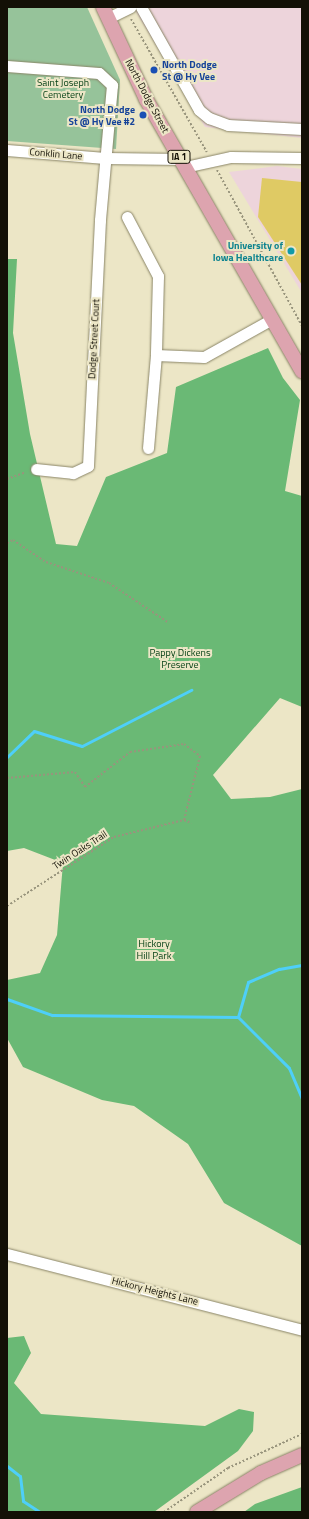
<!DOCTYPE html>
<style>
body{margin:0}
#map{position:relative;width:309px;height:1519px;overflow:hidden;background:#ece6c6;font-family:"Titillium Web",sans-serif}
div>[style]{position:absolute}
.commercial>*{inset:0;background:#edd4db}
.green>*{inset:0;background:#96c39a}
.forest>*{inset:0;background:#6ab975}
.stream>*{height:3px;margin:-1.5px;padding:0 1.5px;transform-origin:1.5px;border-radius:1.5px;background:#4ecff9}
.building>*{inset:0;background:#dfca64}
.path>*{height:2px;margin-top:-1px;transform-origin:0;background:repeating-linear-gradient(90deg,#98947c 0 2px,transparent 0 4px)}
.roads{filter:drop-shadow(0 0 1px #8a8567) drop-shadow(0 0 1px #8a8567)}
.minor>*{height:11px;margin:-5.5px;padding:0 5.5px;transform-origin:5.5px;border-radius:5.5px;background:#fff}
.major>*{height:14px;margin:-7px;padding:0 7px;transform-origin:7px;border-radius:7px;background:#dda4af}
.dots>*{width:11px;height:11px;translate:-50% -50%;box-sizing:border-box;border:2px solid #ece6c6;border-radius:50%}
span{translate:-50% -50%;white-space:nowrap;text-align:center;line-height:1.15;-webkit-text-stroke:4px #ece6c6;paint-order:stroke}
.shield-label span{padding:1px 3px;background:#ece6c6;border:1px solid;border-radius:3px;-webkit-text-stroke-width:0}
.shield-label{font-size:9px;color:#131006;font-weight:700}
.transit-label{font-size:10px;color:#164399;font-weight:700}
.left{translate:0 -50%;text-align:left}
.right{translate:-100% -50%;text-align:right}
.park-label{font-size:10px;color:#013e12}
.street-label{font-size:10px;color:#131006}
.culture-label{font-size:10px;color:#0d838f;font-weight:700}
.frame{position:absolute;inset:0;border:8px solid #131006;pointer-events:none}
</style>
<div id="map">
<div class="commercial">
<i style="clip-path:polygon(133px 7px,302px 7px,302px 138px,205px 127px)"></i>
<i style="clip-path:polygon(277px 166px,302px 169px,302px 293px,229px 172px)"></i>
</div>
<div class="green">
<i style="clip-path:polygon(7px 7px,87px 7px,120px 80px,116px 149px,7px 141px)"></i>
</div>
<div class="forest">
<i style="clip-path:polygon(7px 259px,17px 259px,13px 333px,30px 434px,56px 544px,77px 546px,106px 477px,167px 453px,176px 387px,268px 348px,283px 378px,300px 400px,285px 491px,302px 496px,302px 707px,280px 698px,213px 775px,231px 799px,270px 797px,302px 789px,302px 1246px,224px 1203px,188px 1144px,134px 1106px,102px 1100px,23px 1067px,7px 1038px,7px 980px,40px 973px,57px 935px,63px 863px,24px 848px,7px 851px)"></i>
<i style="clip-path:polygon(24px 1336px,31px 1353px,14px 1383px,41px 1414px,205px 1426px,239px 1409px,254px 1412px,253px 1431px,238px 1451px,154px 1512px,7px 1512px,7px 1338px)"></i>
<i style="clip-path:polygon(302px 1487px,302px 1512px,244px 1512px,255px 1504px)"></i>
</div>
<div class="stream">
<i style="left:7px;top:757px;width:37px;rotate:-44deg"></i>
<i style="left:34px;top:731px;width:50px;rotate:17.4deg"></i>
<i style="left:82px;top:746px;width:123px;rotate:-27.2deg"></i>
<i style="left:7px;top:999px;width:48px;rotate:19.6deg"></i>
<i style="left:52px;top:1015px;width:186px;rotate:0.6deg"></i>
<i style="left:238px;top:1017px;width:72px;rotate:45deg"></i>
<i style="left:289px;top:1068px;width:34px;rotate:67deg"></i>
<i style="left:238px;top:1017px;width:36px;rotate:-74deg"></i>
<i style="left:248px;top:982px;width:34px;rotate:-23deg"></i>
<i style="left:279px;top:969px;width:23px;rotate:-10deg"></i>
<i style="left:7px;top:1466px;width:16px;rotate:38deg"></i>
<i style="left:20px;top:1476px;width:25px;rotate:83deg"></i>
<i style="left:23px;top:1501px;width:20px;rotate:33deg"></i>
</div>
<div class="building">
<i style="clip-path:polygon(262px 178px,302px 182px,302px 285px,258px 217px)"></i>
</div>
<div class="path">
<i style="left:131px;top:19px;width:153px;rotate:60.3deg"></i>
<i style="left:217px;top:170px;width:178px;rotate:61.4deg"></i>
<i style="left:7px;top:479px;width:20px;rotate:-20deg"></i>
<i style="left:7px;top:543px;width:7px;rotate:-27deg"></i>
<i style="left:13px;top:540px;width:40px;rotate:34deg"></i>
<i style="left:46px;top:562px;width:66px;rotate:18.4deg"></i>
<i style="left:109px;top:583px;width:72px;rotate:33.7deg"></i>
<i style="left:7px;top:778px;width:68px;rotate:-5deg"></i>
<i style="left:75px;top:772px;width:18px;rotate:56deg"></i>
<i style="left:85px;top:787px;width:57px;rotate:-37.9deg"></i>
<i style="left:130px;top:752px;width:55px;rotate:-8.4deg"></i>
<i style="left:184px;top:744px;width:20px;rotate:37deg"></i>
<i style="left:200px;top:756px;width:66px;rotate:104deg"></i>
<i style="left:7px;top:906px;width:127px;rotate:-32.8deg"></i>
<i style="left:114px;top:837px;width:72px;rotate:-13.7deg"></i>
<i style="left:184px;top:820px;width:8px;rotate:23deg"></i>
<i style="left:164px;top:1512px;width:78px;rotate:-34.5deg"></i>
<i style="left:228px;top:1468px;width:81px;rotate:-24.7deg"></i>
</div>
<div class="roads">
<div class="minor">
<i style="left:141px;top:7px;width:118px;rotate:60.6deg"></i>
<i style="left:199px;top:110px;width:13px;rotate:39deg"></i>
<i style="left:209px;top:118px;width:20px;rotate:20deg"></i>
<i style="left:228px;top:125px;width:74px;rotate:3.1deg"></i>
<i style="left:108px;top:18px;width:25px;rotate:-26deg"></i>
<i style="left:7px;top:66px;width:92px;rotate:4.4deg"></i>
<i style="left:99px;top:73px;width:18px;rotate:43deg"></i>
<i style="left:112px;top:85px;width:136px;rotate:95.1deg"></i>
<i style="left:100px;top:220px;width:246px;rotate:92.8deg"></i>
<i style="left:88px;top:466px;width:17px;rotate:155deg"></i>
<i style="left:73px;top:473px;width:37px;rotate:-174deg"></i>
<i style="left:7px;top:150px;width:98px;rotate:4.7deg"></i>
<i style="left:105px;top:158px;width:76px;rotate:0.8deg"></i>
<i style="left:185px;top:167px;width:47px;rotate:-12.3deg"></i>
<i style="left:231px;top:157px;width:71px;rotate:0.8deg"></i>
<i style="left:127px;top:217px;width:67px;rotate:62.3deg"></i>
<i style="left:158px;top:276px;width:79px;rotate:91.5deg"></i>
<i style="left:156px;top:355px;width:48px;rotate:2.4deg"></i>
<i style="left:204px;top:357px;width:78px;rotate:-29.2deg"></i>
<i style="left:148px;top:448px;width:93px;rotate:-85.1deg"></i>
<i style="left:7px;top:1254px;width:305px;rotate:14.4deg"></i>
</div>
<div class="major">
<i style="left:103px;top:7px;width:102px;rotate:64.9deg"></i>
<i style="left:146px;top:99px;width:314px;rotate:60.2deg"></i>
<i style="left:197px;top:1512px;width:75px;rotate:-31.4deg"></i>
<i style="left:261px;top:1473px;width:45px;rotate:-23.7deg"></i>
</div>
</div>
<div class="dots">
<i style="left:154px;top:70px;background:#1a4fb4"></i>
<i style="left:143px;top:115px;background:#1a4fb4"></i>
<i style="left:291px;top:251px;background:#0f9aa8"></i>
</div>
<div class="shield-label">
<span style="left:179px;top:157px">IA 1</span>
</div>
<div class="transit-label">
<span class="left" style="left:162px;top:70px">North Dodge<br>St @ Hy Vee</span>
<span class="right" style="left:135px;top:115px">North Dodge<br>St @ Hy Vee #2</span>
</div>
<div class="park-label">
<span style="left:63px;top:88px">Saint Joseph<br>Cemetery</span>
<span style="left:180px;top:658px">Pappy Dickens<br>Preserve</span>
<span style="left:154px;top:949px">Hickory<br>Hill Park</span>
</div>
<div class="street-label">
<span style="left:147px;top:96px;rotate:62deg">North Dodge Street</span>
<span style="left:56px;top:154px;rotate:5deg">Conklin Lane</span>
<span style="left:94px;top:339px;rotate:-87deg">Dodge Street Court</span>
<span style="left:80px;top:850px;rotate:-33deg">Twin Oaks Trail</span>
<span style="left:155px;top:1291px;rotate:14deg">Hickory Heights Lane</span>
</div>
<div class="culture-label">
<span class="right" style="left:283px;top:251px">University of<br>Iowa Healthcare</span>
</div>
<div class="frame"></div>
</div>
